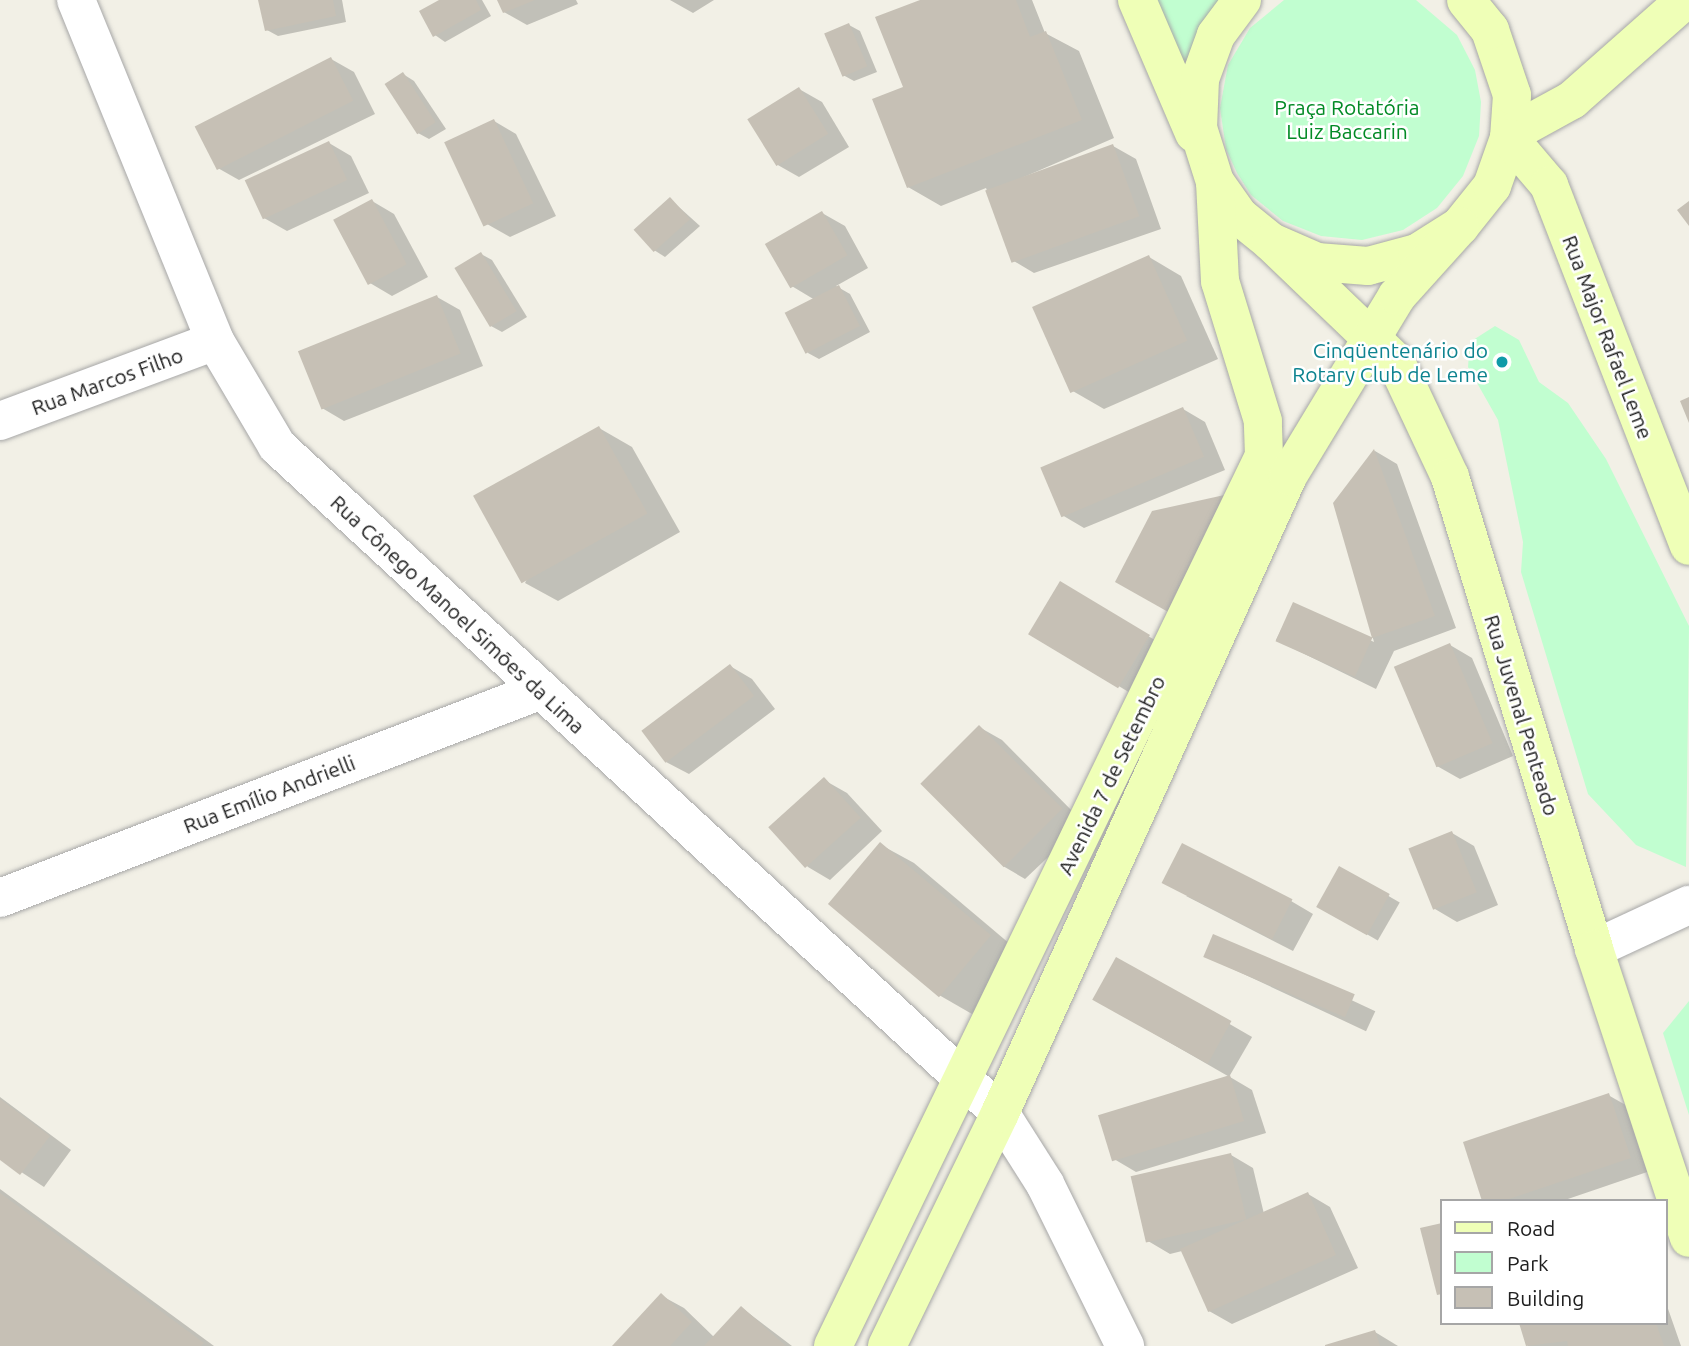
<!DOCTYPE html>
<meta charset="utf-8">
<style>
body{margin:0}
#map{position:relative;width:1689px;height:1346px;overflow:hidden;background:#f2f0e6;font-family:Ubuntu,sans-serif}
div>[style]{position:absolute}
.park>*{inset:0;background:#c1fed0}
.shadow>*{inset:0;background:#0003;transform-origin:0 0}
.building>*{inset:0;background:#c6c0b5;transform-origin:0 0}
.roads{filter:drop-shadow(0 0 2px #a7a7a7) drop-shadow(0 0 2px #a7a7a7)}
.street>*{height:38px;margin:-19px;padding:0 19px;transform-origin:19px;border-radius:19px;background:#fff}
.secondary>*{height:38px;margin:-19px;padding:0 19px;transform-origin:19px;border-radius:19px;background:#efffb7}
.dots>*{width:19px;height:19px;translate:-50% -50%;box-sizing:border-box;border:4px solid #fff;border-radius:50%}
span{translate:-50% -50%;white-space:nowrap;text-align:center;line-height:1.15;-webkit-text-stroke:5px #fff;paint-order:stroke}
.park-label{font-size:21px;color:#028a25}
.street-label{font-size:21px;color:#202020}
.culture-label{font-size:21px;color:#0d838f}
.right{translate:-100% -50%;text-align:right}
.legend{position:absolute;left:1440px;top:1199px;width:228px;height:126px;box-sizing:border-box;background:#fff;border:2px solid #a6a6a6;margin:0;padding:9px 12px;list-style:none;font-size:21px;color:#202020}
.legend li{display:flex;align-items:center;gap:14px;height:35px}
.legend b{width:35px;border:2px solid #a6a6a6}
</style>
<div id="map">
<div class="park">
<i style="clip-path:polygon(1140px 0,1237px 0,1180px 104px)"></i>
<i style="clip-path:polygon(1284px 0,1416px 0,1457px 35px,1475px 70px,1481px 102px,1479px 136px,1463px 176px,1437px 208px,1403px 230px,1362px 240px,1321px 236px,1283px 221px,1251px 195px,1237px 173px,1226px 149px,1220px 108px,1228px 65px,1250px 28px)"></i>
<i style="clip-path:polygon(1495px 326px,1519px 340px,1539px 382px,1568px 403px,1606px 459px,1689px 626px,1686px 867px,1636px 845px,1588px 794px,1521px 572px,1523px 542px,1498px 420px,1468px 367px,1470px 342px)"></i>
<i style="clip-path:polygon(1689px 1001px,1689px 1115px,1663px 1033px)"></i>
</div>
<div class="shadow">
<i style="clip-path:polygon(260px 0,342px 0,346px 22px,278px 36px,267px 30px)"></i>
<i style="clip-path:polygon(443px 0,482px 0,491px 16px,445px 42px,435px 35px)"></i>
<i style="clip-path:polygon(499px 0,576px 0,578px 4px,527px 25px,504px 12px)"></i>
<i style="clip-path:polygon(670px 0,714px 0,693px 13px)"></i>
<i style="clip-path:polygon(925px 0,1032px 0,1045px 33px,1079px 51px,1114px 138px,1017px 180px,1113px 146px,1136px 159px,1161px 229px,1034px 273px,1012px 260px,986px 188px,941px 206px,908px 187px,906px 88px)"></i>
<i style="clip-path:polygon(849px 25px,860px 31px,877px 72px,854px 81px,843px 75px)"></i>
<i style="clip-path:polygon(331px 59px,354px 72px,375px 114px,239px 180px,216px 167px)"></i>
<i style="clip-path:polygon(403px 74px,414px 81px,446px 129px,429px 139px,418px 133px)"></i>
<i style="clip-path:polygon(799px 89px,822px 102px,849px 147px,799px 177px,776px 164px)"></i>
<i style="clip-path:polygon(494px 121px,516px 134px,556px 216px,510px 237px,487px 224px)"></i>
<i style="clip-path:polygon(329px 143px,351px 156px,369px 193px,287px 231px,264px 218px)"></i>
<i style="clip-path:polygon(670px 199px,700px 226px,665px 257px,654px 250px)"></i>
<i style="clip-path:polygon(372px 201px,394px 214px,428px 277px,392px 296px,370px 283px,335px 221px)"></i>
<i style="clip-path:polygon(822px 213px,845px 226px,868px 268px,836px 286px,850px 294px,870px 332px,819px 359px,808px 353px,815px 300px,790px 285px)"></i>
<i style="clip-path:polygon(481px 254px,492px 260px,527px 317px,502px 332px,491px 326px)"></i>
<i style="clip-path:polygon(1149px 257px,1181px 276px,1218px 359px,1104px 409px,1071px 390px)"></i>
<i style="clip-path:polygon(437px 297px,460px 310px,483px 366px,344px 421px,322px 408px)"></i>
<i style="clip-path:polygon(1183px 409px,1205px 422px,1225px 470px,1084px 528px,1062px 515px)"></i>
<i style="clip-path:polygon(599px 428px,632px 447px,680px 532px,558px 601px,525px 583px)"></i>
<i style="clip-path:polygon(1375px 451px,1397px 464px,1456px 628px,1394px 651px,1376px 689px,1276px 640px,1294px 604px,1374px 642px,1335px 503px)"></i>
<i style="left:1060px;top:583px;width:129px;height:58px;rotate:31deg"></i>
<i style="clip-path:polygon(1450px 645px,1472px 658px,1513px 756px,1460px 779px,1437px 766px)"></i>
<i style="clip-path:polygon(730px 666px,752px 679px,775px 709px,689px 774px,666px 762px)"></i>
<i style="clip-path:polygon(979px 727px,1002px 740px,1084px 823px,1025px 879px,1003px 866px)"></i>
<i style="clip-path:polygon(824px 780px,847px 793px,882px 831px,830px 880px,808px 867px,772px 828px)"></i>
<i style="clip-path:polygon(1452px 833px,1474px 846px,1498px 905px,1457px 922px,1435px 909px)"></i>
<i style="clip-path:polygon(881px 845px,914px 863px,1023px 955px,972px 1014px,939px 995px)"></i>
<i style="left:1340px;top:868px;width:69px;height:44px;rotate:30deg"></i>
<i style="clip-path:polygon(1186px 896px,1291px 901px,1313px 914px,1293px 951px)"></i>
<i style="left:1214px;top:936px;width:178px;height:22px;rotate:25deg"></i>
<i style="left:1117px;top:959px;width:156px;height:46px;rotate:30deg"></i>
<i style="clip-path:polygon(1230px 1077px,1252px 1090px,1266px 1133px,1136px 1172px,1114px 1159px)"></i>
<i style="clip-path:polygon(1608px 1095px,1631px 1108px,1653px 1170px,1562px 1201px,1484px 1201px)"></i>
<i style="clip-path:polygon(0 1097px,71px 1150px,44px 1187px,0 1158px)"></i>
<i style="clip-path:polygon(1231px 1155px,1253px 1168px,1264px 1214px,1308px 1194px,1330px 1207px,1358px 1268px,1232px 1324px,1209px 1311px,1182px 1251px,1170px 1254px,1148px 1241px)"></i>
<i style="clip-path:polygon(0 1189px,214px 1346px,0 1346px)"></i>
<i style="clip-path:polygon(662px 1296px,684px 1308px,714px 1337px,742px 1308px,792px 1346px,614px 1346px)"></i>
<i style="clip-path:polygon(1666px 1303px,1681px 1346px,1528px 1346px,1520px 1323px,1666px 1323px)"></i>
<i style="clip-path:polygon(1375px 1332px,1398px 1346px,1329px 1346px)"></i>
</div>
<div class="building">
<i style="clip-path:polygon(258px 0,333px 0,336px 16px,265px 31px)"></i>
<i style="clip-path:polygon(439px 0,476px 0,481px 10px,433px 37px,419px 11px)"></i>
<i style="clip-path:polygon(497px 0,535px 0,503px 13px)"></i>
<i style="clip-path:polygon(920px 0,1016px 0,1030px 37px,1046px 31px,1082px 120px,907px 188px,872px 99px,903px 87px,875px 17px)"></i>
<i style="left:849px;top:23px;width:47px;height:27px;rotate:67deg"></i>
<i style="left:331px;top:57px;width:49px;height:153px;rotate:63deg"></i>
<i style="left:403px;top:72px;width:60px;height:22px;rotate:57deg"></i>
<i style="left:799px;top:87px;width:55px;height:61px;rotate:58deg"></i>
<i style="left:494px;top:119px;width:93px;height:55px;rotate:65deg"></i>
<i style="left:329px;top:141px;width:43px;height:93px;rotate:65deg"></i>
<i style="left:1113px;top:144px;width:77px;height:136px;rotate:70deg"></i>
<i style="left:670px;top:197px;width:30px;height:49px;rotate:48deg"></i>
<i style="left:372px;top:199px;width:74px;height:44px;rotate:62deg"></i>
<i style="clip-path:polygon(1689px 201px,1689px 226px,1677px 210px)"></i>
<i style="left:822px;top:211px;width:51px;height:66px;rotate:60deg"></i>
<i style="left:481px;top:252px;width:69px;height:31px;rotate:59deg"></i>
<i style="left:1149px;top:255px;width:94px;height:128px;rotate:66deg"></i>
<i style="left:839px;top:285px;width:46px;height:61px;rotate:63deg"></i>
<i style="left:437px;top:295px;width:63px;height:150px;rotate:68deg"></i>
<i style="clip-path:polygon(1689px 397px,1689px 423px,1680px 401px)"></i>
<i style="left:1183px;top:407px;width:54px;height:155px;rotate:67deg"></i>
<i style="left:599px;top:426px;width:100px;height:144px;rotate:61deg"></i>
<i style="clip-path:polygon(1374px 449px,1435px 616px,1372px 638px,1333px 503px)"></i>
<i style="clip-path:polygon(1238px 492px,1170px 613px,1115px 582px,1152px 511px)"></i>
<i style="left:1060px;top:581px;width:105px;height:62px;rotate:31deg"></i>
<i style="left:1293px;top:602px;width:87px;height:43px;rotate:24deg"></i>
<i style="left:1450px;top:643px;width:109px;height:61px;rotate:67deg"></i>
<i style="left:730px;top:664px;width:40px;height:111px;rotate:53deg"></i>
<i style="left:979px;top:725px;width:118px;height:83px;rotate:45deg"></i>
<i style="left:824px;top:777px;width:55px;height:75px;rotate:48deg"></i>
<i style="left:1452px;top:831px;width:66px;height:47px;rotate:68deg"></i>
<i style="left:880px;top:842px;width:145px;height:81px;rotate:40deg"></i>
<i style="left:1182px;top:843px;width:124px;height:45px;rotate:27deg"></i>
<i style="left:1339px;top:866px;width:58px;height:47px;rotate:29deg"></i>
<i style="left:1213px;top:934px;width:154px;height:25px;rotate:23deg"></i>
<i style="left:1116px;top:957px;width:132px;height:49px;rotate:29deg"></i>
<i style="left:1230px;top:1075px;width:48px;height:138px;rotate:73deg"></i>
<i style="clip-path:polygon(1609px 1093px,1631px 1158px,1503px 1201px,1482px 1201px,1463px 1142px)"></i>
<i style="clip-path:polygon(0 1099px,50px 1136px,20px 1175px,0 1160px)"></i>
<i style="left:1231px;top:1153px;width:68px;height:103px;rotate:77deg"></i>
<i style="left:1308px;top:1192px;width:69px;height:140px;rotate:66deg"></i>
<i style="clip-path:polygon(0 1193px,204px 1343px,201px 1346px,0 1346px)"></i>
<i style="clip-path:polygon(1442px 1223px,1442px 1294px,1437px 1295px,1420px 1228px)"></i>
<i style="clip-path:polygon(661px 1293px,692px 1322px,670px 1346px,612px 1346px)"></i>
<i style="clip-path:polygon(741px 1306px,786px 1346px,704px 1346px)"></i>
<i style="clip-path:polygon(1519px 1323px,1656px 1323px,1664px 1346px,1568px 1346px,1567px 1341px,1526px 1346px)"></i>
<i style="clip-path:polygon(1375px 1330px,1380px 1346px,1325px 1346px,1325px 1345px)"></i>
</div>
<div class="roads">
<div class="street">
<i style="left:76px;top:0;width:368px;rotate:67.8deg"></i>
<i style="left:215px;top:341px;width:122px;rotate:59.4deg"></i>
<i style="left:277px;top:446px;width:984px;rotate:42.69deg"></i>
<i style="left:1000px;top:1113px;width:84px;rotate:57.6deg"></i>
<i style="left:1045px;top:1184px;width:181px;rotate:63.7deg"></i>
<i style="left:0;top:421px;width:229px;rotate:-20.4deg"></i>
<i style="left:0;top:898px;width:577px;rotate:-21.01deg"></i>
<i style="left:1594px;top:949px;width:105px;rotate:-24.9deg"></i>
</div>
<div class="secondary">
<i style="left:1137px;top:0;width:145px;rotate:66.8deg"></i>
<i style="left:1242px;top:0;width:44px;rotate:126.6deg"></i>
<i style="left:1216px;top:35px;width:47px;rotate:110deg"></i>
<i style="left:1200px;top:79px;width:49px;rotate:92.3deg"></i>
<i style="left:1198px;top:128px;width:57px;rotate:72.5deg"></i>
<i style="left:1215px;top:182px;width:42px;rotate:54.8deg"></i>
<i style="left:1239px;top:216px;width:41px;rotate:39.1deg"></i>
<i style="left:1271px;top:242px;width:50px;rotate:23.5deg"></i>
<i style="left:1317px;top:262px;width:51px;rotate:4.5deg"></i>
<i style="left:1368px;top:266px;width:51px;rotate:-14.9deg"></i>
<i style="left:1417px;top:253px;width:51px;rotate:-32.1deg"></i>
<i style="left:1460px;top:226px;width:51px;rotate:-51.3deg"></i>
<i style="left:1492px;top:186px;width:51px;rotate:-70.5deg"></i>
<i style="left:1509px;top:138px;width:43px;rotate:-86deg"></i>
<i style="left:1512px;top:95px;width:69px;rotate:-108.7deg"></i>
<i style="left:1490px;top:30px;width:38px;rotate:-129deg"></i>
<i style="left:1510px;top:134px;width:71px;rotate:-28.7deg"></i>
<i style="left:1572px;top:100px;width:151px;rotate:-41.5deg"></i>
<i style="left:1509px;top:138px;width:62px;rotate:49.6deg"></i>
<i style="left:1549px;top:185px;width:387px;rotate:68.8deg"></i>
<i style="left:1271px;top:242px;width:173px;rotate:43.8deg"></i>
<i style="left:1396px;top:362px;width:127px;rotate:64.8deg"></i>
<i style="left:1450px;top:477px;width:493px;rotate:73deg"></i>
<i style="left:1594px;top:949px;width:304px;rotate:71.8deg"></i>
<i style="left:833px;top:1346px;width:989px;rotate:-64.16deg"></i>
<i style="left:1264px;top:456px;width:35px;rotate:-92deg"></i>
<i style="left:1263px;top:421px;width:146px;rotate:-107.1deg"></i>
<i style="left:1220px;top:281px;width:99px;rotate:-92.9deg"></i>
<i style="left:887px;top:1346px;width:259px;rotate:-64.1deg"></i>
<i style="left:1000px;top:1113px;width:699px;rotate:-65.67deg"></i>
<i style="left:1288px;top:476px;width:210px;rotate:-58.8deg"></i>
<i style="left:1397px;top:296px;width:94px;rotate:-48deg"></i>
</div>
</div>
<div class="dots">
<i style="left:1502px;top:362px;background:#0f9aa8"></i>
</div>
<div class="park-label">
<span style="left:1347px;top:119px">Praça Rotatória<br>Luiz Baccarin</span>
</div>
<div class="street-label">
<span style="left:1608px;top:337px;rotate:69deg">Rua Major Rafael Leme</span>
<span style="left:107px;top:381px;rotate:-20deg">Rua Marcos Filho</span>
<span style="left:458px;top:614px;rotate:43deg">Rua Cônego Manoel Simões da Lima</span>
<span style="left:1522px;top:715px;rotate:73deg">Rua Juvenal Penteado</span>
<span style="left:1111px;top:775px;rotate:-64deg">Avenida 7 de Setembro</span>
<span style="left:269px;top:794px;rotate:-21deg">Rua Emílio Andrielli</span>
</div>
<div class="culture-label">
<span class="right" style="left:1488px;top:362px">Cinqüentenário do<br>Rotary Club de Leme</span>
</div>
<ul class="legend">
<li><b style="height:9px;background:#efffb7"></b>Road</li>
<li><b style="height:19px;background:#c1fed0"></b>Park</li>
<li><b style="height:19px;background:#c6c0b5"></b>Building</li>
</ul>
</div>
